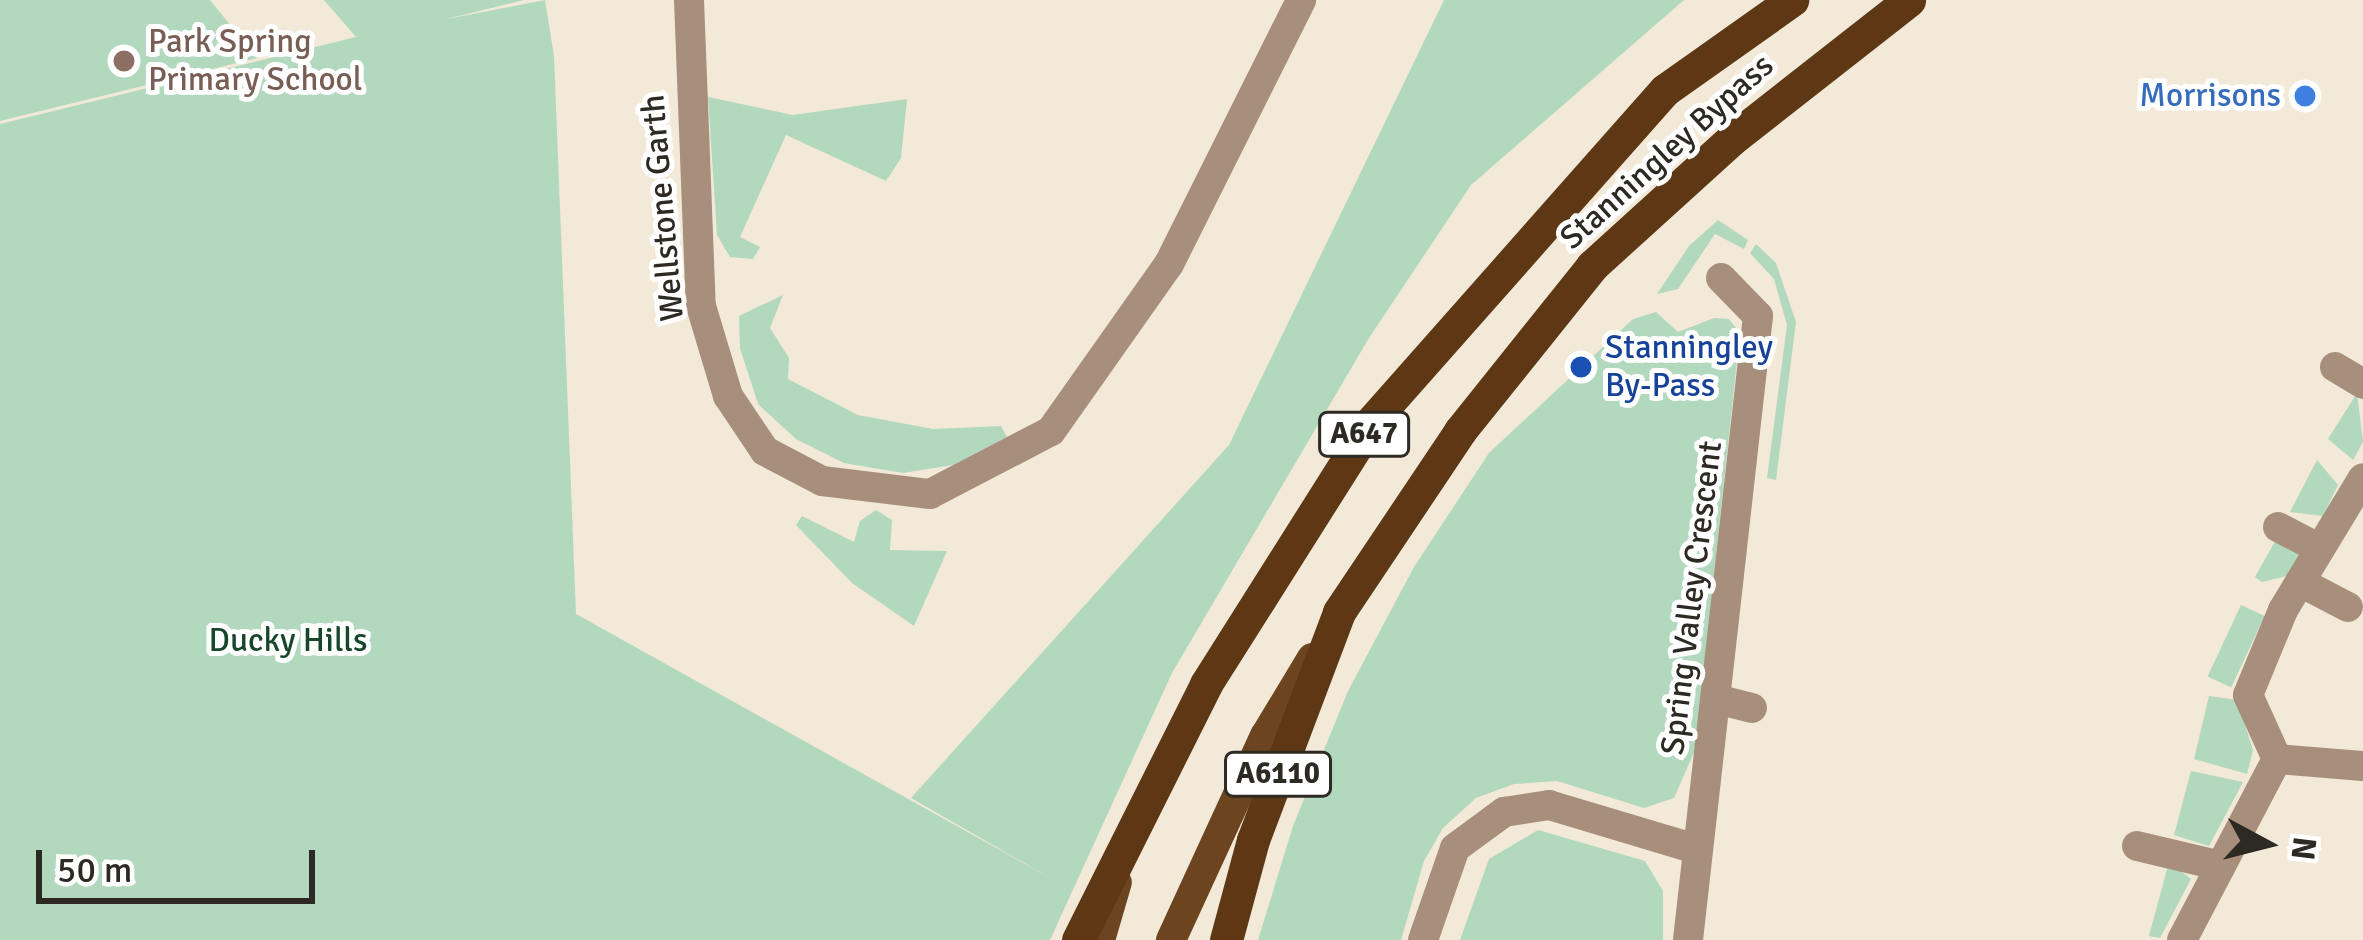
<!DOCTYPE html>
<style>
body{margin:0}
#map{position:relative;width:2363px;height:940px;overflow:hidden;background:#f2e9d8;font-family:Signika,sans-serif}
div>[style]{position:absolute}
.green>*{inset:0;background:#b2d8be;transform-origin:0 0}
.minor>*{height:30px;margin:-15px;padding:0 15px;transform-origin:15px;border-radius:15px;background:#a78f7c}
.primary>*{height:30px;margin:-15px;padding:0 15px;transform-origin:15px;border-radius:15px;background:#6c4420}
.trunk>*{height:33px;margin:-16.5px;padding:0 16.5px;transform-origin:16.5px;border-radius:16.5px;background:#5e3814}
.dots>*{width:33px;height:33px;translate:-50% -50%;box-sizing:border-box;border:6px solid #fff;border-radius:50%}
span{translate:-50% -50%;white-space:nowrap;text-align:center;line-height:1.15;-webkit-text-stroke:10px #fff;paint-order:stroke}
.shield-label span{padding:3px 9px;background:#fff;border:3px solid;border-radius:9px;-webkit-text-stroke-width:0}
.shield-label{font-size:30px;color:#2d2923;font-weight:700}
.education-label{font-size:33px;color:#785e54}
.left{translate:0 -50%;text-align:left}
.shop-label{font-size:33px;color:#366cbe}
.right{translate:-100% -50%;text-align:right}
.street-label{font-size:33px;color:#2d2923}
.transit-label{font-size:33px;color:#164399}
.park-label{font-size:33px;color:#17472b}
.north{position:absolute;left:2207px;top:784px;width:120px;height:120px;-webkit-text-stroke:9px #fff;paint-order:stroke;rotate:97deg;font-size:33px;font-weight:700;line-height:48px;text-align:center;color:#2d2923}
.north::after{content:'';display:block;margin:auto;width:42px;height:54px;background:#2d2923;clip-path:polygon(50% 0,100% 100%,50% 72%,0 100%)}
.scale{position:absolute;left:36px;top:850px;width:279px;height:54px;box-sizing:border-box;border:6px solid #2d2923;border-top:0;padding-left:15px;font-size:36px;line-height:42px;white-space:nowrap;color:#2d2923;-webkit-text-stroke:9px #fff;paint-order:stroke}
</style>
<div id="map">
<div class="green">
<i style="clip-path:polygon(0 0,210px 0,257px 58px,0 121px)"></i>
<i style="clip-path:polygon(324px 0,524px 0,442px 20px,545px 0,554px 56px,576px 614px,1052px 879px,911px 798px,1229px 445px,1444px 0,1684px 0,1471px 185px,1369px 338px,1172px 673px,1050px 940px,0 940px,0 124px,356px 37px)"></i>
<i style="clip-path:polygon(708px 97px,793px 115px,907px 99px,901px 158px,886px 181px,786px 135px,740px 237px,760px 247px,753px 259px,730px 257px,717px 235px)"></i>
<i style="clip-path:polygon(1718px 220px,1748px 240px,1744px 249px,1715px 234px,1678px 289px,1657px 294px,1689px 246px)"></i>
<i style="clip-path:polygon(1756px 244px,1776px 263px,1796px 322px,1776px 480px,1767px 478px,1787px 325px,1774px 279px,1750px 253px)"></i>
<i style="clip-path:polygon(783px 295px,770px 328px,789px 358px,788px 379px,858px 415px,933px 429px,1001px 426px,1007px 437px,953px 465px,903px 473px,844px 463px,796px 439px,758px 404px,740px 348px,739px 316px)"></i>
<i style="clip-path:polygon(1656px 312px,1678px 332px,1714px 318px,1729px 319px,1740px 333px,1695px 750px,1674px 798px,1644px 808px,1557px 781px,1514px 784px,1476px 798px,1443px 828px,1424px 861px,1401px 940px,1258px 940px,1293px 826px,1348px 691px,1414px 567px,1489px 453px,1633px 319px)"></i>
<i style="clip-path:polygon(2357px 393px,2363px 442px,2353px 460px,2328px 439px)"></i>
<i style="clip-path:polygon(2317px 460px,2338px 485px,2323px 516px,2290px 512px)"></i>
<i style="clip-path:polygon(876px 510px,892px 520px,890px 550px,947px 551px,914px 626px,852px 583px,796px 525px,802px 516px,854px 542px,860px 521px)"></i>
<i style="clip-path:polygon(2278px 536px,2300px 555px,2291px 575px,2262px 582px,2255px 577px)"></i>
<i style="left:2241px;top:605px;width:26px;height:79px;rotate:25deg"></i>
<i style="clip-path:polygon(2209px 696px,2237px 700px,2253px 750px,2247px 774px,2194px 759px)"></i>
<i style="clip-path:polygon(2191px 771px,2243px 782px,2209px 846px,2174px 835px)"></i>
<i style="clip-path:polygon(1538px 830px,1645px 861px,1663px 891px,1663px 940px,1460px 940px,1489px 859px)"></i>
<i style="clip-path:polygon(2169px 862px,2191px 879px,2160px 938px,2149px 936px)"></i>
</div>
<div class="minor">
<i style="left:689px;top:0;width:306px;rotate:87.8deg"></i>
<i style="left:701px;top:306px;width:94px;rotate:73.3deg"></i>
<i style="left:728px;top:396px;width:66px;rotate:56.1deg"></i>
<i style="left:765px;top:451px;width:64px;rotate:27.8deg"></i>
<i style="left:822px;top:481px;width:109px;rotate:6.9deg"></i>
<i style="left:930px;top:494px;width:136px;rotate:-27.5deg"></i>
<i style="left:1051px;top:431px;width:204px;rotate:-54.8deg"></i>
<i style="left:1169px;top:264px;width:295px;rotate:-63.4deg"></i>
<i style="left:2335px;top:367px;width:33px;rotate:31deg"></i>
<i style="left:2278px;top:527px;width:47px;rotate:27.6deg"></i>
<i style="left:2300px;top:582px;width:54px;rotate:27.5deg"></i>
<i style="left:1716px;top:699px;width:37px;rotate:14deg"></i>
<i style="left:2277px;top:759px;width:70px;rotate:-114.4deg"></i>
<i style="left:2248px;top:695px;width:92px;rotate:-67.6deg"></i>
<i style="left:2283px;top:610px;width:154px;rotate:-58.8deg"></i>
<i style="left:2137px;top:846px;width:86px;rotate:13.4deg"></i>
<i style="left:1423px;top:940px;width:97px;rotate:-70.8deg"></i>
<i style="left:1455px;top:848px;width:61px;rotate:-36.3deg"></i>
<i style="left:1504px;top:812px;width:46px;rotate:-8.8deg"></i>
<i style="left:1549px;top:805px;width:153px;rotate:16.7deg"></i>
<i style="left:1688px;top:940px;width:628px;rotate:-83.6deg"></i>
<i style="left:1758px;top:316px;width:53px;rotate:-134.2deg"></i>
<i style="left:2182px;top:940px;width:204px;rotate:-62.3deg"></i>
<i style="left:2277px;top:759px;width:86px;rotate:4.7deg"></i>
</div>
<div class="primary">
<i style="left:1100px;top:940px;width:60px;rotate:-73.7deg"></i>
<i style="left:1171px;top:940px;width:225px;rotate:-65.3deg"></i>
<i style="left:1265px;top:736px;width:91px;rotate:-58.9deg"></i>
</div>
<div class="trunk">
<i style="left:1078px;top:940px;width:286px;rotate:-63.4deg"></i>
<i style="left:1206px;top:684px;width:311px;rotate:-57.7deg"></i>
<i style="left:1372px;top:421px;width:442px;rotate:-48.5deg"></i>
<i style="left:1665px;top:90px;width:156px;rotate:-35.3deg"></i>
<i style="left:1226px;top:940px;width:104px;rotate:-74.9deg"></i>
<i style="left:1253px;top:840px;width:244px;rotate:-69.3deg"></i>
<i style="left:1339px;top:612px;width:218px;rotate:-56.2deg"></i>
<i style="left:1460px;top:431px;width:211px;rotate:-51.3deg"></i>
<i style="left:1592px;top:266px;width:189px;rotate:-42.2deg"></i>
<i style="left:1732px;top:139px;width:225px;rotate:-38.1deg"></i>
</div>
<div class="dots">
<i style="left:124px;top:61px;background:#8d6e63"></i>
<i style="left:2305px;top:96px;background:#3f7fe0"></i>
<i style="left:1581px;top:367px;background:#1a4fb4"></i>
</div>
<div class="shield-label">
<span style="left:1364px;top:434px">A647</span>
<span style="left:1278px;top:774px">A6110</span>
</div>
<div class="education-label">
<span class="left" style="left:148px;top:61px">Park Spring<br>Primary School</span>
</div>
<div class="shop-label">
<span class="right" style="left:2281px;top:96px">Morrisons</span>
</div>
<div class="street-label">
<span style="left:1667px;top:152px;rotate:-42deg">Stanningley Bypass</span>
<span style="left:663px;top:208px;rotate:-95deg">Wellstone Garth</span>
<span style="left:1692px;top:598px;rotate:-83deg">Spring Valley Crescent</span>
</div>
<div class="transit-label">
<span class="left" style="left:1605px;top:367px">Stanningley<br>By-Pass</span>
</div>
<div class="park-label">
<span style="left:288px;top:641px">Ducky Hills</span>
</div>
<div class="north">N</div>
<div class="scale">50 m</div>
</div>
